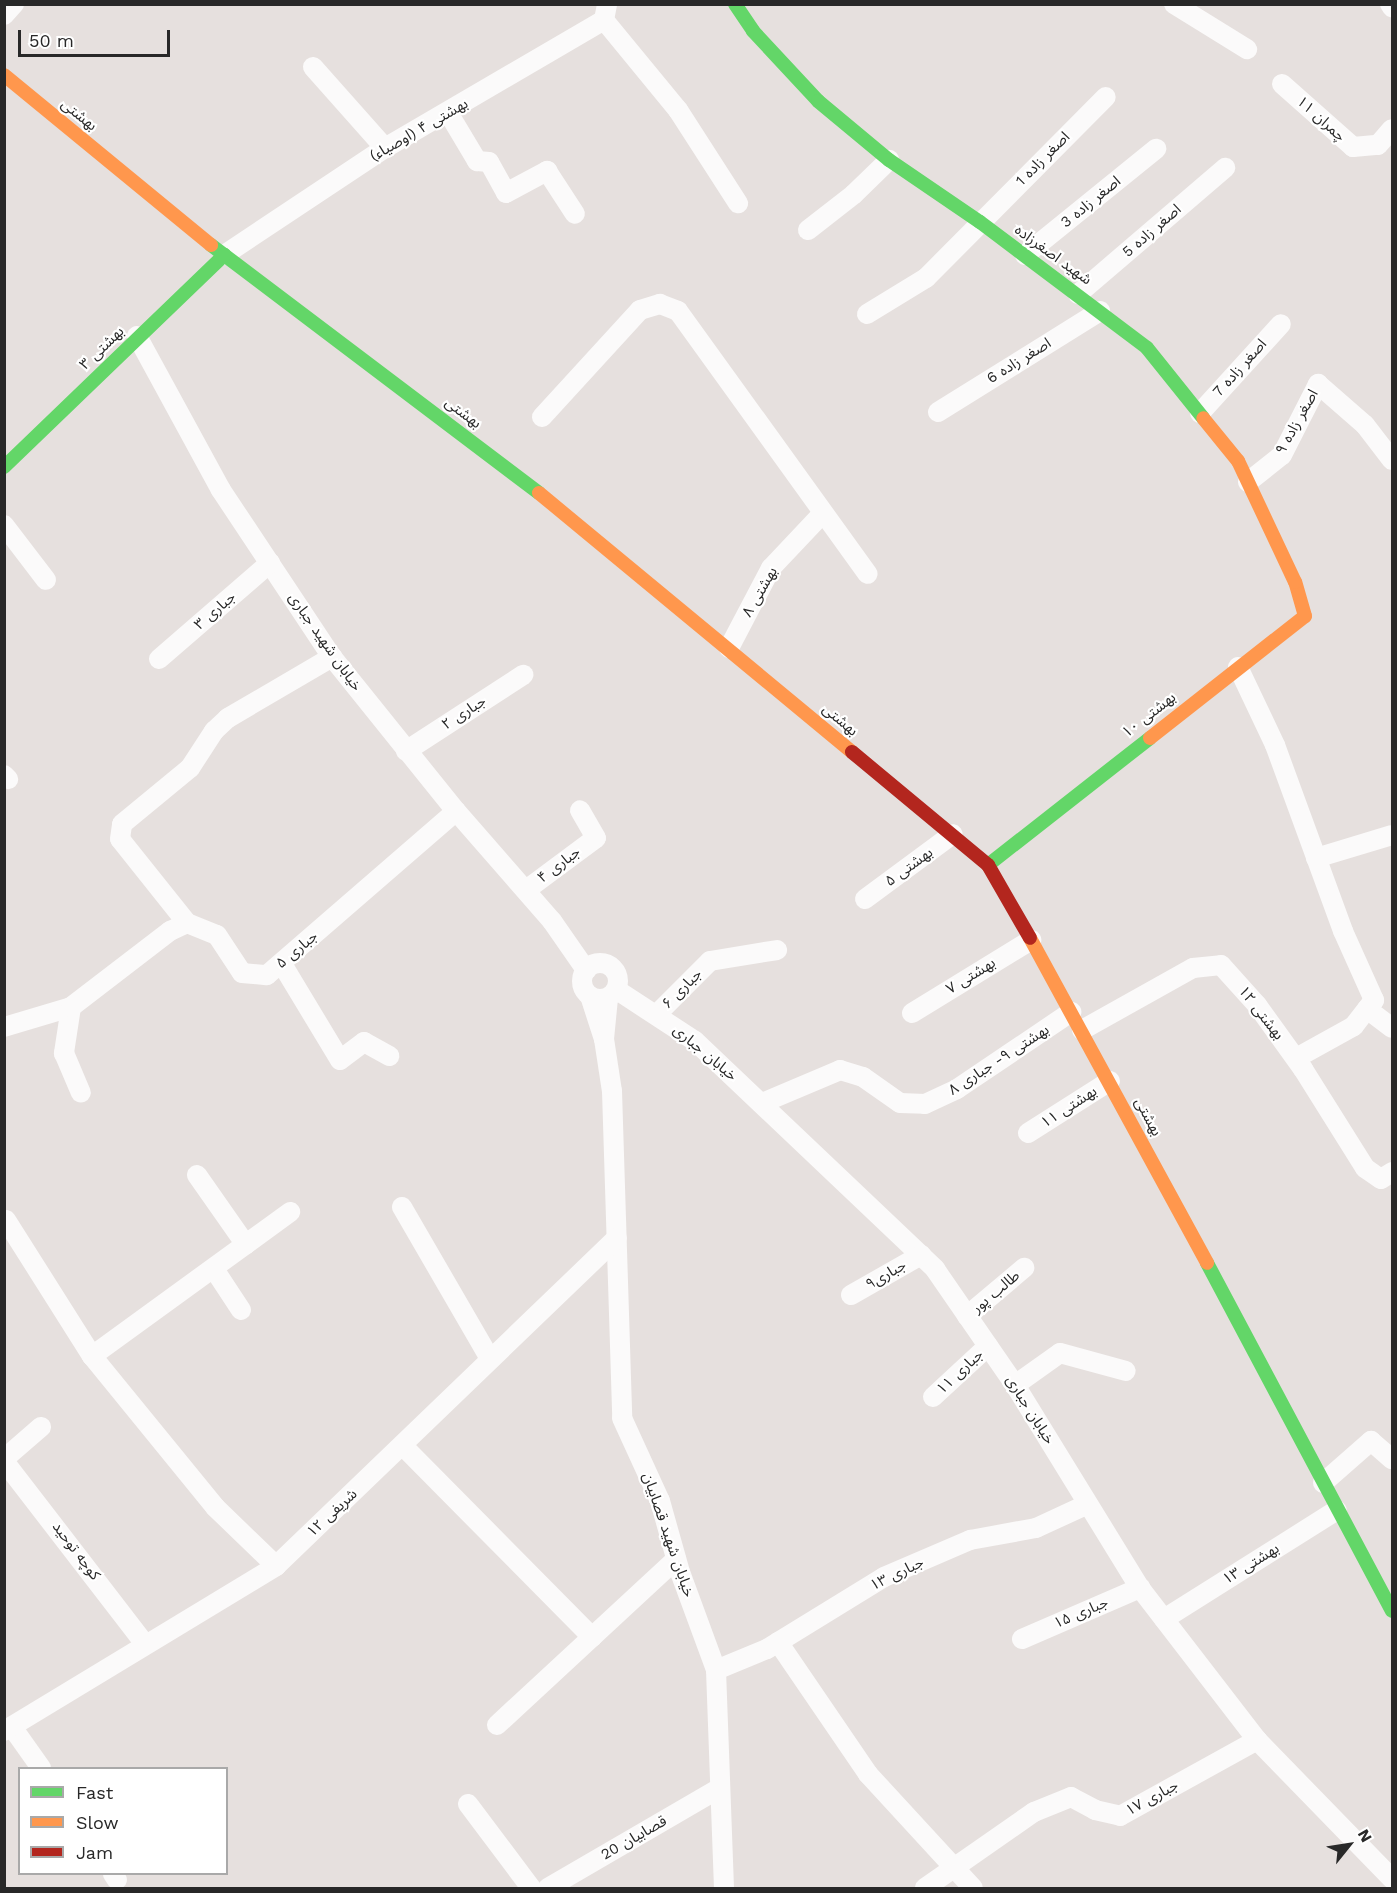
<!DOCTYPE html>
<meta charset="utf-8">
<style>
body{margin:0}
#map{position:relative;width:1397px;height:1893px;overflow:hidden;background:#e6e0de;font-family:"Work Sans","Noto Sans Arabic",sans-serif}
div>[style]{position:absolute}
.street>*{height:20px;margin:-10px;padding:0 10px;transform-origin:10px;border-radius:10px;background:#fbfafa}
.street>.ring{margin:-10px;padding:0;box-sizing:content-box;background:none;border:20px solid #fbfafa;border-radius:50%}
.fast>*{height:14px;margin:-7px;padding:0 7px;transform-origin:7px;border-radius:7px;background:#63d668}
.slow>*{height:14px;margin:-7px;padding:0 7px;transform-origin:7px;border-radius:7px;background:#ff974d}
.jam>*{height:14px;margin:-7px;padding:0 7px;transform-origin:7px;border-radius:7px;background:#b3261e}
span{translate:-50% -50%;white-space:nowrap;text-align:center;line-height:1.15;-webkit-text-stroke:4.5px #fff;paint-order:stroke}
.street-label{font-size:15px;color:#282828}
.frame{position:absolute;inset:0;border:6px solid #282828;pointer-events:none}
.legend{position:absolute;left:18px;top:1767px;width:210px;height:108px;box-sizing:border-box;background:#fff;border:2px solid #a9a9a9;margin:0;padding:8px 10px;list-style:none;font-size:18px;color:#282828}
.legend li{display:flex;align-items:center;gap:12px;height:30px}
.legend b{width:30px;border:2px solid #a9a9a9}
.north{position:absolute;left:1319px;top:1815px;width:60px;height:60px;-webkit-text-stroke:4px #fff;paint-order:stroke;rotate:60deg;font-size:16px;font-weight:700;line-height:24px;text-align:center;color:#282828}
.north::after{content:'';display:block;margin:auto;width:21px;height:27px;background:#282828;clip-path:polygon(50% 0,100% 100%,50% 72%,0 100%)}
.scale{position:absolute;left:18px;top:30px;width:152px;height:27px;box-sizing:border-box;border:3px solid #282828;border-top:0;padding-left:8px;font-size:18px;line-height:21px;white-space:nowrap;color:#282828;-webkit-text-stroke:4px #fff;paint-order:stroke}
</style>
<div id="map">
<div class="street">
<i style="left:1174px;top:4px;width:86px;rotate:31.7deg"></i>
<i style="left:1390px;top:4px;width:4px;rotate:56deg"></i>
<i style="left:4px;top:15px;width:15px;rotate:-48deg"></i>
<i style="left:604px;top:20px;width:117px;rotate:50.6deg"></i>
<i style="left:678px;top:110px;width:111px;rotate:57.2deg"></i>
<i style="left:313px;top:67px;width:108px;rotate:48.4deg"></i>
<i style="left:1282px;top:84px;width:95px;rotate:41.6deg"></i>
<i style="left:1353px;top:147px;width:25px;rotate:-5deg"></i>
<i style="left:1378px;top:145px;width:21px;rotate:-49deg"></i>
<i style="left:449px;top:114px;width:55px;rotate:59.2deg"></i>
<i style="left:477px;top:161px;width:12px;rotate:5deg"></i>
<i style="left:489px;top:162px;width:35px;rotate:61deg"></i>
<i style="left:506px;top:193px;width:47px;rotate:-28.2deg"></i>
<i style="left:547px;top:171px;width:51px;rotate:56.9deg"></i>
<i style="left:808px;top:230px;width:58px;rotate:-38deg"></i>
<i style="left:854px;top:194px;width:49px;rotate:-44.2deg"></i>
<i style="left:224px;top:255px;width:193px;rotate:-33.6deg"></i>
<i style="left:385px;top:148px;width:254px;rotate:-30.3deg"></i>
<i style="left:604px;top:20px;width:16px;rotate:-79deg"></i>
<i style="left:1025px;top:255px;width:169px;rotate:-39deg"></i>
<i style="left:1078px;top:294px;width:194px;rotate:-40.6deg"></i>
<i style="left:867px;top:314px;width:69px;rotate:-31.4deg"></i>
<i style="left:926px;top:278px;width:255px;rotate:-45.2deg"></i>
<i style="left:137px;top:336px;width:175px;rotate:61.4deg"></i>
<i style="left:221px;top:490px;width:201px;rotate:56.4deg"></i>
<i style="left:332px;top:657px;width:198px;rotate:51.2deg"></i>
<i style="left:456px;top:811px;width:146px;rotate:48.9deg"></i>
<i style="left:552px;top:921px;width:60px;rotate:55.2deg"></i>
<i style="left:938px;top:412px;width:191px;rotate:-31.9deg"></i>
<i style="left:1200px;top:413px;width:120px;rotate:-47.7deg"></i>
<i style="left:542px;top:417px;width:145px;rotate:-47.5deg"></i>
<i style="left:640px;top:310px;width:21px;rotate:-17deg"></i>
<i style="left:660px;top:304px;width:19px;rotate:21deg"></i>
<i style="left:678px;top:311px;width:324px;rotate:54.2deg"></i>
<i style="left:1248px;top:482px;width:43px;rotate:-38.5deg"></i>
<i style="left:1282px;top:455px;width:80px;rotate:-63.1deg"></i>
<i style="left:1318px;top:384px;width:62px;rotate:41.1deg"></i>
<i style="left:1365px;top:425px;width:44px;rotate:52.4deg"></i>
<i style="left:4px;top:525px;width:69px;rotate:52.6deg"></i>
<i style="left:729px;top:648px;width:90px;rotate:-62.3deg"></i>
<i style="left:771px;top:568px;width:74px;rotate:-46.6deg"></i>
<i style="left:159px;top:659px;width:147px;rotate:-40.9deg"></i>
<i style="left:1238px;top:667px;width:86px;rotate:64.6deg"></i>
<i style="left:1275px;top:745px;width:198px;rotate:69.9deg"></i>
<i style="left:1343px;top:931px;width:76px;rotate:65.8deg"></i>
<i style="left:1374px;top:1000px;width:33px;rotate:128deg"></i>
<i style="left:1354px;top:1026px;width:66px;rotate:151.1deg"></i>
<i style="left:406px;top:751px;width:140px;rotate:-33deg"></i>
<i style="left:4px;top:775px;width:6px;rotate:45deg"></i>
<i style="left:1316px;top:858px;width:79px;rotate:-16.8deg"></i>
<i style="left:526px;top:890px;width:87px;rotate:-36.6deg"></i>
<i style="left:596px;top:838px;width:32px;rotate:-120deg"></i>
<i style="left:865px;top:899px;width:109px;rotate:-36.5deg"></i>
<i style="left:187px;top:923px;width:107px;rotate:-128.6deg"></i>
<i style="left:120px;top:839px;width:15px;rotate:-82deg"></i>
<i style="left:122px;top:824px;width:88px;rotate:-39.5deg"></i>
<i style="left:190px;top:768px;width:44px;rotate:-57deg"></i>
<i style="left:214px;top:731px;width:19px;rotate:-43deg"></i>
<i style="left:228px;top:718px;width:121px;rotate:-30.4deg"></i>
<i class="ring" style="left:582px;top:963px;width:16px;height:16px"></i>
<i style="left:282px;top:964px;width:112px;rotate:58.9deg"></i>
<i style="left:340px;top:1060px;width:30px;rotate:-37deg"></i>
<i style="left:364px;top:1042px;width:29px;rotate:29deg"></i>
<i style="left:617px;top:990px;width:93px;rotate:33.2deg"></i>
<i style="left:695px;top:1041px;width:331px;rotate:43.5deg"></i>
<i style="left:935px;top:1269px;width:141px;rotate:55.4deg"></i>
<i style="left:1015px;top:1385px;width:238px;rotate:58.4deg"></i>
<i style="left:1140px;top:1588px;width:192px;rotate:52.4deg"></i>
<i style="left:1257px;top:1740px;width:194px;rotate:45.8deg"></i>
<i style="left:590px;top:996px;width:45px;rotate:72deg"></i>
<i style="left:604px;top:1039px;width:41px;rotate:-84.4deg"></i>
<i style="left:71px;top:1007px;width:47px;rotate:98.7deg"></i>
<i style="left:64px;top:1053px;width:43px;rotate:67deg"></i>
<i style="left:1367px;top:1009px;width:31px;rotate:37deg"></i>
<i style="left:912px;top:1013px;width:140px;rotate:-31.5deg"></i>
<i style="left:657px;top:1014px;width:75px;rotate:-45deg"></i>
<i style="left:710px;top:961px;width:68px;rotate:-9.3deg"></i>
<i style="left:4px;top:1027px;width:70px;rotate:-16.6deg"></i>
<i style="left:71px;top:1007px;width:125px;rotate:-37.5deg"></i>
<i style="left:170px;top:931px;width:19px;rotate:-25deg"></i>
<i style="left:187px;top:923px;width:32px;rotate:22deg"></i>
<i style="left:217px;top:935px;width:45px;rotate:56.7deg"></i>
<i style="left:242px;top:973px;width:25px;rotate:5deg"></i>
<i style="left:267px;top:975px;width:250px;rotate:-40.9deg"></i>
<i style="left:1082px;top:1030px;width:127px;rotate:-29.2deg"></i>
<i style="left:1193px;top:968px;width:28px;rotate:-6deg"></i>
<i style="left:1221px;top:965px;width:54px;rotate:48deg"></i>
<i style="left:1257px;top:1005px;width:79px;rotate:54.3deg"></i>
<i style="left:1303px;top:1069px;width:117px;rotate:57.9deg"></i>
<i style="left:1365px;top:1168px;width:19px;rotate:35deg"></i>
<i style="left:1381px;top:1179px;width:13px;rotate:-32deg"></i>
<i style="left:604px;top:1039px;width:53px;rotate:81.3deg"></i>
<i style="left:612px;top:1091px;width:327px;rotate:88.2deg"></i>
<i style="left:622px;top:1418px;width:91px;rotate:65.4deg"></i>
<i style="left:660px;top:1501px;width:74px;rotate:74.3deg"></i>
<i style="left:680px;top:1572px;width:104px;rotate:69.8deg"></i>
<i style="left:716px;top:1670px;width:218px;rotate:87.9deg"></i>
<i style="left:762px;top:1103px;width:85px;rotate:-22.9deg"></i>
<i style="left:840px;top:1070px;width:24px;rotate:17deg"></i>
<i style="left:863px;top:1077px;width:45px;rotate:35.1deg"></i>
<i style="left:900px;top:1103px;width:25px;rotate:2deg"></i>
<i style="left:925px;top:1104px;width:35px;rotate:-25deg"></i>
<i style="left:957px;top:1089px;width:138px;rotate:-34deg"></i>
<i style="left:1028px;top:1133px;width:97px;rotate:-32.4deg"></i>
<i style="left:197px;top:1175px;width:85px;rotate:55deg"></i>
<i style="left:402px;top:1207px;width:176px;rotate:59.9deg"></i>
<i style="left:6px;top:1220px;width:161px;rotate:57.7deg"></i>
<i style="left:92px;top:1356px;width:195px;rotate:50.8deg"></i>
<i style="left:215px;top:1507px;width:85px;rotate:44deg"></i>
<i style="left:214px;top:1269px;width:49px;rotate:56.6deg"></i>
<i style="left:851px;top:1295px;width:81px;rotate:-29.7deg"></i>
<i style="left:967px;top:1316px;width:75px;rotate:-40.1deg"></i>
<i style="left:92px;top:1356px;width:245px;rotate:-36deg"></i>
<i style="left:1015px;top:1385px;width:55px;rotate:-35.4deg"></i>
<i style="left:1060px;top:1353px;width:68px;rotate:15.3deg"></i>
<i style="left:933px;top:1397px;width:75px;rotate:-42.8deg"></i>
<i style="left:403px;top:1446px;width:269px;rotate:45.3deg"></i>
<i style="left:4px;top:1459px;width:49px;rotate:-40.9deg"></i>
<i style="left:4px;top:1461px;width:230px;rotate:52.4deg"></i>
<i style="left:1323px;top:1483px;width:64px;rotate:-41.2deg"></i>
<i style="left:1371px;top:1441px;width:28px;rotate:41deg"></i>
<i style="left:1164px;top:1619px;width:204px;rotate:-32.2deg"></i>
<i style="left:1022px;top:1639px;width:129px;rotate:-23.4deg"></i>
<i style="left:778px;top:1642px;width:160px;rotate:55.7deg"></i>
<i style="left:868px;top:1774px;width:155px;rotate:47.4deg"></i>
<i style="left:716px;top:1670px;width:55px;rotate:-22.4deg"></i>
<i style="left:767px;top:1649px;width:137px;rotate:-31.6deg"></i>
<i style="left:884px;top:1577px;width:94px;rotate:-23.3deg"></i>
<i style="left:970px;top:1540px;width:67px;rotate:-10.3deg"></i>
<i style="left:1036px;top:1528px;width:57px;rotate:-24.8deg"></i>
<i style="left:497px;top:1725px;width:244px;rotate:-42.8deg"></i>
<i style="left:12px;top:1727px;width:50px;rotate:54.7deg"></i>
<i style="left:4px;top:1731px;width:318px;rotate:-31.2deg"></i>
<i style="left:276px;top:1566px;width:473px;rotate:-43.9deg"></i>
<i style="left:468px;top:1804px;width:105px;rotate:53.1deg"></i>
<i style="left:113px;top:1874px;width:7px;rotate:56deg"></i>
<i style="left:548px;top:1888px;width:199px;rotate:-30.2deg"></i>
<i style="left:925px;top:1888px;width:133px;rotate:-34.9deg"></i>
<i style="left:1034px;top:1812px;width:40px;rotate:-22deg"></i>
<i style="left:1071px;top:1797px;width:27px;rotate:28deg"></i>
<i style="left:1095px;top:1810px;width:26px;rotate:13deg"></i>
<i style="left:1120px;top:1816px;width:157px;rotate:-29deg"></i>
</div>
<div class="fast">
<i style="left:735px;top:4px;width:32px;rotate:56deg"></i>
<i style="left:753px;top:31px;width:96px;rotate:47.1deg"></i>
<i style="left:818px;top:101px;width:92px;rotate:39.7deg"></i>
<i style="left:889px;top:160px;width:110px;rotate:34.3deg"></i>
<i style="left:980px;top:222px;width:209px;rotate:37deg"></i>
<i style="left:1147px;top:348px;width:90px;rotate:51.3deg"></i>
<i style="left:211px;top:245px;width:411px;rotate:37.1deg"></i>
<i style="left:4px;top:467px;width:306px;rotate:-43.9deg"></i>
<i style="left:988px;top:865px;width:206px;rotate:-38.1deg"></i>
<i style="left:1207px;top:1263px;width:394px;rotate:62deg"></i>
</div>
<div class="slow">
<i style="left:4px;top:75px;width:268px;rotate:39.4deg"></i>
<i style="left:539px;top:493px;width:406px;rotate:39.6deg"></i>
<i style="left:1150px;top:738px;width:197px;rotate:-38.2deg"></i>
<i style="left:1305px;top:616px;width:35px;rotate:-106deg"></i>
<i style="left:1295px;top:582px;width:134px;rotate:-115.2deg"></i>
<i style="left:1238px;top:461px;width:55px;rotate:-129.1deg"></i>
<i style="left:1030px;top:938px;width:370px;rotate:61.4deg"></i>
</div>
<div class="jam">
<i style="left:852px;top:752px;width:177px;rotate:39.7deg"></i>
<i style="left:988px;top:865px;width:84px;rotate:60.1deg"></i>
</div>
<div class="street-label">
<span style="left:79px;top:115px;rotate:39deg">بهشتی</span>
<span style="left:1321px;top:119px;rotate:42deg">چمران ۱۱</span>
<span style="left:419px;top:130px;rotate:-30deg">بهشتی ۴ (اوصیاء)</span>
<span style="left:1043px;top:159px;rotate:-45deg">اصغر زاده 1</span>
<span style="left:1091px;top:202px;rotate:-39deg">اصغر زاده 3</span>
<span style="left:1152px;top:231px;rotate:-41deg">اصغر زاده 5</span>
<span style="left:1053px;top:255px;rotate:36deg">شهید اصغرزاده</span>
<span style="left:102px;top:348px;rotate:-44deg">بهشتی ۳</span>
<span style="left:1019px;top:361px;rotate:-32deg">اصغر زاده 6</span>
<span style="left:1240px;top:368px;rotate:-48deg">اصغر زاده 7</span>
<span style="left:463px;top:413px;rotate:37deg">بهشتی</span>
<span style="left:1297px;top:422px;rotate:-61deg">اصغر زاده ۹</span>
<span style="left:760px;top:592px;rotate:-60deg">بهشتی ۸</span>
<span style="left:215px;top:611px;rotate:-41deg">جباری ۳</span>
<span style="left:325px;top:642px;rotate:55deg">خیابان شهید جباری</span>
<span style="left:464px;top:713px;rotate:-33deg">جباری ۲</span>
<span style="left:1149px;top:715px;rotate:-38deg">بهشتی ۱۰</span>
<span style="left:840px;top:720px;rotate:40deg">بهشتی</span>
<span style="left:559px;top:865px;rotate:-37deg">جباری ۴</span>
<span style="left:909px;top:867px;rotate:-36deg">بهشتی ۵</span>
<span style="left:297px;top:950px;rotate:-40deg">جباری ۵</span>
<span style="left:971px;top:976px;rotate:-32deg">بهشتی ۷</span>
<span style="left:682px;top:989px;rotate:-45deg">جباری ۶</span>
<span style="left:1261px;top:1013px;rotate:52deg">بهشتی ۱۲</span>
<span style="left:705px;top:1053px;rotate:40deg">خیابان جباری</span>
<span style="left:999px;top:1060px;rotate:-33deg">بهشتی ۹- جباری ۸</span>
<span style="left:1069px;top:1107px;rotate:-33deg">بهشتی ۱۱</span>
<span style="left:1148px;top:1117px;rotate:62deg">بهشتی</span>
<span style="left:886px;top:1275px;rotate:-30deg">جباری۹</span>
<span style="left:996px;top:1292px;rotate:-40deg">طالب پور</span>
<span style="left:960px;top:1372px;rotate:-43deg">جباری ۱۱</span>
<span style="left:1030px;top:1410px;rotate:58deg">خیابان جباری</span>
<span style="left:332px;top:1513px;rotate:-43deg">شریفی ۱۲</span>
<span style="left:668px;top:1535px;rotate:71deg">خیابان شهید قصابیان</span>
<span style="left:76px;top:1551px;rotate:53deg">کوچه توحید</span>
<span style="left:1251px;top:1564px;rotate:-32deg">بهشتی ۱۳</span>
<span style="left:897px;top:1574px;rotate:-26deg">جباری ۱۳</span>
<span style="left:1081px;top:1613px;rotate:-23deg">جباری ۱۵</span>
<span style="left:1152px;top:1798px;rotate:-29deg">جباری ۱۷</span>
<span style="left:634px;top:1838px;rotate:-30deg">قصابیان 20</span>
</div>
<div class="frame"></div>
<ul class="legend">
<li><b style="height:8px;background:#63d668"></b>Fast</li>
<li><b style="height:8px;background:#ff974d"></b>Slow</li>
<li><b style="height:8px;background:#b3261e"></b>Jam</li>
</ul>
<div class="north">N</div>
<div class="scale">50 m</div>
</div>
